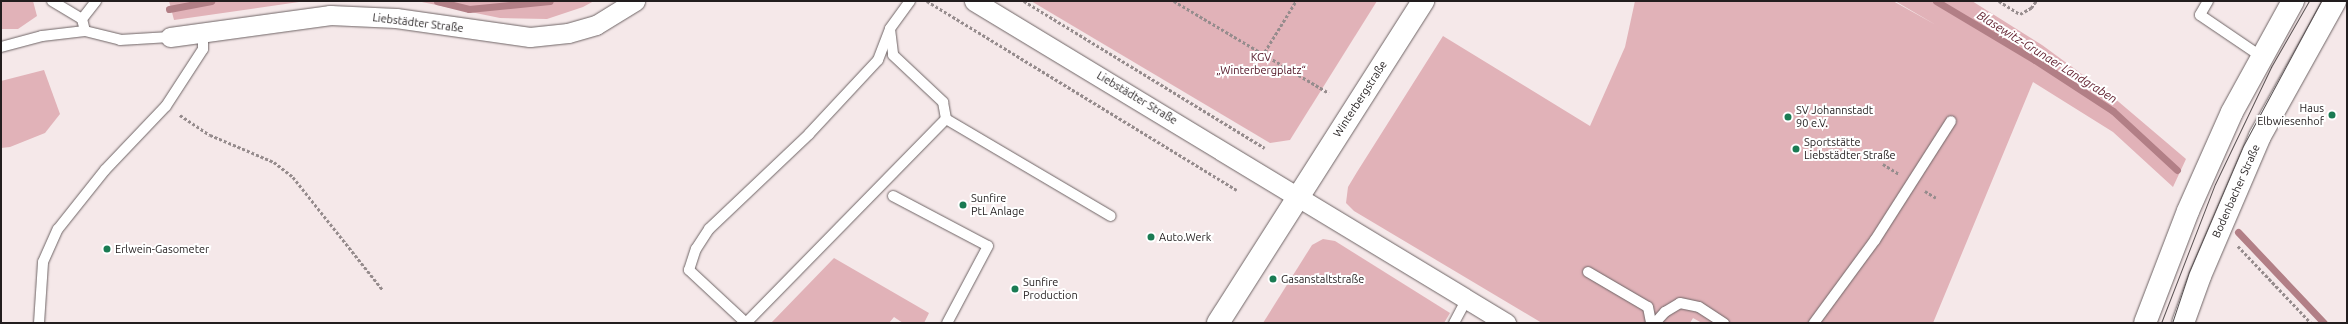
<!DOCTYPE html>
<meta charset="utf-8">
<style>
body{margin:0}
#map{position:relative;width:2348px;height:324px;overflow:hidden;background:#f5e8e9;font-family:Ubuntu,sans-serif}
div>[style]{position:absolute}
.green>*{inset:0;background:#e1b2b8}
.stream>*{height:7px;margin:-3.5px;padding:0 3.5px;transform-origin:3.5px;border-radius:3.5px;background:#b27f86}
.path>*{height:2.5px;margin-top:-1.25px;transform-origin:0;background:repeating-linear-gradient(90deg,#968c8d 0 3px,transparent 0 5px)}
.roads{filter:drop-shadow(0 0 1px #6e6465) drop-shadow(0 0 1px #6e6465)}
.service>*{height:10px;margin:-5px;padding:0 5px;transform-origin:5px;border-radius:5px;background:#fff}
.minor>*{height:19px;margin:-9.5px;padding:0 9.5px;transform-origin:9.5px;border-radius:9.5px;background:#fff}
.tertiary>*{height:22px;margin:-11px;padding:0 11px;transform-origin:11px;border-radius:11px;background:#fff}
.secondary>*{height:22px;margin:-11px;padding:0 11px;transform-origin:11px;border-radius:11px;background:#fff}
.tram>*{height:1px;margin:-0.5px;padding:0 0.5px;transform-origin:0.5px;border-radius:0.5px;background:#5b5354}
.dots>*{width:11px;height:11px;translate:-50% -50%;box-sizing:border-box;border:2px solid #fff;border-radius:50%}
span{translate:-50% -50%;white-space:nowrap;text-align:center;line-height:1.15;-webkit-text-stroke:4px #fff;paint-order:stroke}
.street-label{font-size:11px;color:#221d1e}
.park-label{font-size:11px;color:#4d0e1f}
.poi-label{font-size:11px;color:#221d1e}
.right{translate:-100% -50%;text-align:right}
.left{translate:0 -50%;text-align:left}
.water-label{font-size:12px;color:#642432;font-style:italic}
.frame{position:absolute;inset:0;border:2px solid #221d1e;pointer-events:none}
</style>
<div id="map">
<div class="green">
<i style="clip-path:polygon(1px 1px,33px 1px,37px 16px,18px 29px,1px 29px)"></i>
<i style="clip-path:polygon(169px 1px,306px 1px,174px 20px)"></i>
<i style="clip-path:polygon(417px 1px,594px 1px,583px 7px,547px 19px,500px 18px)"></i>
<i style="clip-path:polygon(1031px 1px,1377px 1px,1290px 140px,1270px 143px)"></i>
<i style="clip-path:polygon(1635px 1px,1893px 1px,1936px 25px,1895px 1px,1972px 1px,2042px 45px,2113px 97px,2186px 159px,2173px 187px,2113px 132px,2033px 82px,1933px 323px,1702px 323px,1693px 318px,1690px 323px,1542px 323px,1354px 211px,1346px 203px,1348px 187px,1357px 172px,1443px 36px,1590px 126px,1625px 47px)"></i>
<i style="clip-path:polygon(44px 70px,60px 114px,45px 133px,10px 147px,1px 148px,1px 81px)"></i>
<i style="clip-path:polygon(1323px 239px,1335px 241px,1450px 313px,1444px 323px,1263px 323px,1312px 245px)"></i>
<i style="clip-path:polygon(834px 258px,929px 313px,924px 323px,903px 323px,894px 317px,889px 323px,771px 323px)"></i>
</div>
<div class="stream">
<i style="left:437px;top:1px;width:33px;rotate:14deg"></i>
<i style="left:469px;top:9px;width:81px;rotate:-5.6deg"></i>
<i style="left:1936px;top:1px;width:115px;rotate:30.8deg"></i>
<i style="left:2035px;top:60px;width:93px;rotate:33.2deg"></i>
<i style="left:2113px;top:111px;width:87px;rotate:42.7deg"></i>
<i style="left:169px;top:9px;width:43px;rotate:-10.8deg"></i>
<i style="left:2238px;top:232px;width:125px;rotate:46.6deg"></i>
</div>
<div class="path">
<i style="left:927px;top:1px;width:363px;rotate:31.4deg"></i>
<i style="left:1024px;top:1px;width:282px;rotate:31.4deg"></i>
<i style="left:1174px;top:1px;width:180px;rotate:30.7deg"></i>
<i style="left:1999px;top:1px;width:25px;rotate:32deg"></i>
<i style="left:2020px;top:14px;width:13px;rotate:-29deg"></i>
<i style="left:2031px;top:8px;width:9px;rotate:-54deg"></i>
<i style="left:1262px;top:56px;width:65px;rotate:-58.3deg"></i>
<i style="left:180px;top:115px;width:36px;rotate:34deg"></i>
<i style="left:210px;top:135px;width:69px;rotate:22.9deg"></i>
<i style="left:274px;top:162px;width:24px;rotate:38deg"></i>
<i style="left:293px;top:177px;width:144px;rotate:51.5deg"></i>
<i style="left:1883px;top:164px;width:19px;rotate:32deg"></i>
<i style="left:1925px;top:191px;width:13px;rotate:32deg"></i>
<i style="left:2238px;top:246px;width:106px;rotate:46.5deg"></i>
</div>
<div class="roads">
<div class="service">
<i style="left:52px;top:1px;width:35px;rotate:31deg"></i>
<i style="left:82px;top:19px;width:12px;rotate:76deg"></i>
<i style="left:910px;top:1px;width:34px;rotate:126deg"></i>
<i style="left:890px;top:29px;width:26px;rotate:83deg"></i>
<i style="left:893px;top:55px;width:69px;rotate:43.2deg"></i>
<i style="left:943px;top:102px;width:17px;rotate:80deg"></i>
<i style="left:2208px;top:1px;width:16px;rotate:120deg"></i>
<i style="left:2200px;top:15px;width:75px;rotate:34.1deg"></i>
<i style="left:82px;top:19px;width:23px;rotate:-52deg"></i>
<i style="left:1px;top:47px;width:42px;rotate:-15deg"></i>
<i style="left:42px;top:36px;width:43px;rotate:-6.6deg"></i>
<i style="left:85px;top:31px;width:36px;rotate:14deg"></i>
<i style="left:120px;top:40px;width:50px;rotate:-3.4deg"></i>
<i style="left:893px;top:196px;width:107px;rotate:27.8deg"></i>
<i style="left:988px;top:246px;width:87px;rotate:118deg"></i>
<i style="left:1588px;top:272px;width:69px;rotate:30.3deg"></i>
<i style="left:1648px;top:307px;width:16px;rotate:79deg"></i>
<i style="left:39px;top:323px;width:61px;rotate:-86.2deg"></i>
<i style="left:43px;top:262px;width:36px;rotate:-66deg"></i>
<i style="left:58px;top:229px;width:75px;rotate:-51.5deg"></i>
<i style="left:105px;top:170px;width:88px;rotate:-46.4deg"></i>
<i style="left:166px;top:106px;width:68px;rotate:-57deg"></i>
<i style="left:203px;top:49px;width:18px;rotate:-90deg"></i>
<i style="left:746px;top:323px;width:286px;rotate:-45.6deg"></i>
<i style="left:946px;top:119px;width:191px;rotate:30.5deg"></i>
<i style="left:746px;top:323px;width:78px;rotate:-137.1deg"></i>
<i style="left:689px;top:270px;width:22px;rotate:-72deg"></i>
<i style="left:696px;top:249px;width:24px;rotate:-57deg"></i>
<i style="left:709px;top:229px;width:138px;rotate:-43.5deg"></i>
<i style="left:809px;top:134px;width:101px;rotate:-47deg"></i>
<i style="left:878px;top:60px;width:33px;rotate:-69deg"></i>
<i style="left:1454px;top:323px;width:27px;rotate:-62deg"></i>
<i style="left:1655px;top:323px;width:15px;rotate:-48deg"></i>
<i style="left:1665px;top:312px;width:17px;rotate:-31deg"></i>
<i style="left:1680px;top:303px;width:19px;rotate:12deg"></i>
<i style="left:1699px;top:307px;width:30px;rotate:33deg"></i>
<i style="left:1814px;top:323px;width:103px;rotate:-53.7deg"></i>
<i style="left:1875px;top:240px;width:141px;rotate:-57.4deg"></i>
</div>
<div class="minor">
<i style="left:974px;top:1px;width:622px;rotate:31.18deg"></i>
<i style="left:170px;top:37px;width:162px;rotate:-7.8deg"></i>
<i style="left:330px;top:15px;width:66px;rotate:2.6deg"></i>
<i style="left:396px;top:18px;width:135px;rotate:8.1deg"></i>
<i style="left:530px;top:37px;width:38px;rotate:-6deg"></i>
<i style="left:568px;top:33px;width:29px;rotate:-16deg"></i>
<i style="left:596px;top:25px;width:46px;rotate:-31.6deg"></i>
</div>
<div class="tertiary">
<i style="left:2145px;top:323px;width:120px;rotate:-69deg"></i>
<i style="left:2188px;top:211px;width:108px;rotate:-66deg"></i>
<i style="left:2232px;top:112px;width:127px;rotate:-61.2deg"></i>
<i style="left:2183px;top:323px;width:50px;rotate:-70.1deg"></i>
<i style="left:2200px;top:276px;width:152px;rotate:-66.8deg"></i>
<i style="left:2260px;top:136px;width:154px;rotate:-60.9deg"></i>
</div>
<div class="secondary">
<i style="left:1218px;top:323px;width:382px;rotate:-57.5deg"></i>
</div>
</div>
<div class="tram">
<i style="left:2161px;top:323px;width:149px;rotate:-68.8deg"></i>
<i style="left:2215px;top:184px;width:130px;rotate:-64.4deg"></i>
<i style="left:2271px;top:67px;width:76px;rotate:-60.1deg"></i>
<i style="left:2172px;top:323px;width:54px;rotate:-71.6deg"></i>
<i style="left:2189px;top:272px;width:137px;rotate:-66.8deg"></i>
<i style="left:2243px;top:146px;width:165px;rotate:-61.7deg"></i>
</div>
<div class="dots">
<i style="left:2332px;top:115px;background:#1a7b53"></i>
<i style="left:1788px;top:117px;background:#1a7b53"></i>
<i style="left:1796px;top:149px;background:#1a7b53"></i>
<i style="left:963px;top:205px;background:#1a7b53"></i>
<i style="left:1151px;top:237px;background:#1a7b53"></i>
<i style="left:107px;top:249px;background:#1a7b53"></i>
<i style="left:1273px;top:279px;background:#1a7b53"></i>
<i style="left:1015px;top:289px;background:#1a7b53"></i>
</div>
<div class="street-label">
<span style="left:418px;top:23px;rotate:7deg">Liebstädter Straße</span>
<span style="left:1137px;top:98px;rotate:31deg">Liebstädter Straße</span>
<span style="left:1360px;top:99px;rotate:-57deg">Winterbergstraße</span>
<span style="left:2236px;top:191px;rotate:-66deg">Bodenbacher Straße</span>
</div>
<div class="park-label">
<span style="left:1261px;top:64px">KGV<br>„Winterbergplatz“</span>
</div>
<div class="poi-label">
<span class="right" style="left:2324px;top:115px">Haus<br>Elbwiesenhof</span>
<span class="left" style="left:1796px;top:117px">SV Johannstadt<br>90 e.V.</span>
<span class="left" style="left:1804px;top:149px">Sportstätte<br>Liebstädter Straße</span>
<span class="left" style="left:971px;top:205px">Sunfire<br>PtL Anlage</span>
<span class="left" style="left:1159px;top:237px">Auto.Werk</span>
<span class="left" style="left:115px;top:249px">Erlwein-Gasometer</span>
<span class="left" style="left:1281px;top:279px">Gasanstaltstraße</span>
<span class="left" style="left:1023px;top:289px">Sunfire<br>Production</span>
</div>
<div class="water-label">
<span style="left:2047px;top:57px;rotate:32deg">Blasewitz‐Grunaer Landgraben</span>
</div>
<div class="frame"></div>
</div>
